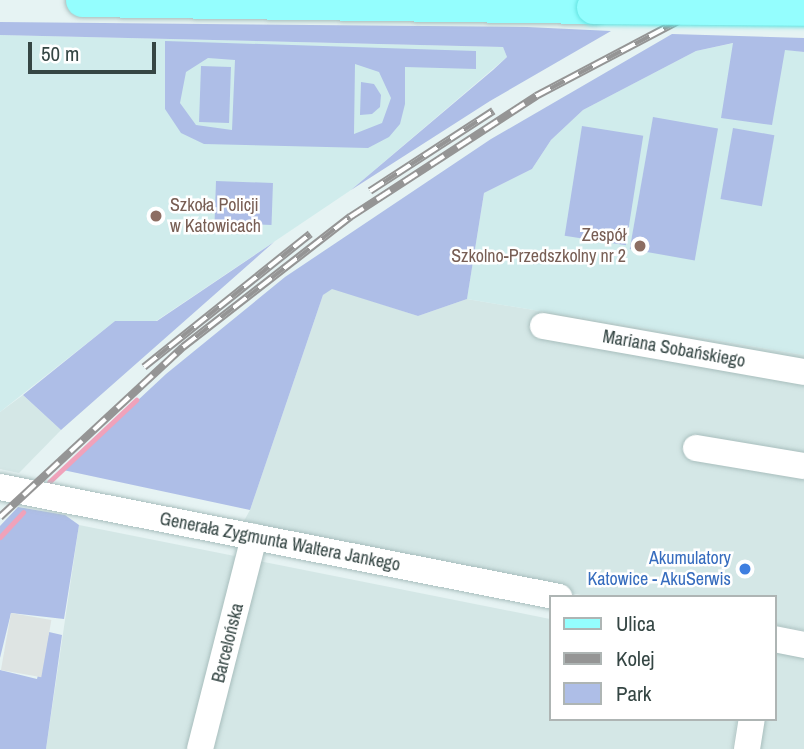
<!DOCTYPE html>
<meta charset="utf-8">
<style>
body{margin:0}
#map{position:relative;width:804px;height:749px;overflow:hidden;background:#e6f3f3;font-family:"Archivo Narrow",sans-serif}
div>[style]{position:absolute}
.residential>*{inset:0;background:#d4e7e6}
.education>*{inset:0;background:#d0ecec}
.green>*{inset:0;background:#aebee7;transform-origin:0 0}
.parking>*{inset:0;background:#dee4e3;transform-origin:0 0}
.stream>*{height:5px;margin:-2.5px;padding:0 2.5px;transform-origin:2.5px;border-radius:2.5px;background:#f0a2ba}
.roads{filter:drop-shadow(0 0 2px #a8bebd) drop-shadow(0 0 2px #a8bebd)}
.minor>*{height:26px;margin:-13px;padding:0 13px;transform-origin:13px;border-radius:13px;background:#fff}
.major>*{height:33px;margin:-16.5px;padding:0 16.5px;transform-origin:16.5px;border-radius:16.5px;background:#94fefe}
.rail>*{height:8px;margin-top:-4px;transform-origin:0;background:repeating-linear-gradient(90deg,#fff 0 16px,#959595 0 32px);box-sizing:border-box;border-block:2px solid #959595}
.bridges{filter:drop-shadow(0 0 2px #63e3e1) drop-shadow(0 0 2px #63e3e1)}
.major-bridge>*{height:33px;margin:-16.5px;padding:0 16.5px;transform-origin:16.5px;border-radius:16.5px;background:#94fefe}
.dots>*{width:19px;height:19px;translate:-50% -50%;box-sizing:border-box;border:4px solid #fff;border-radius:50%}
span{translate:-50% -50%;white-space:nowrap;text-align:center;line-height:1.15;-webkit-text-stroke:5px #fff;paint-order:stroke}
.education-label{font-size:18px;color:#785e54}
.left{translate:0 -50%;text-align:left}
.right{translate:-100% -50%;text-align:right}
.street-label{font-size:18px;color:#354644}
.shop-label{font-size:18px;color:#366cbe}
.legend{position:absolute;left:549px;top:595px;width:228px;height:126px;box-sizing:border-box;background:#fff;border:2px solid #aeb5b4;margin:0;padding:9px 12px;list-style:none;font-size:21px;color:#354644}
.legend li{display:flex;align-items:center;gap:14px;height:35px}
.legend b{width:35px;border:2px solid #aeb5b4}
.scale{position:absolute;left:28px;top:42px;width:128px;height:32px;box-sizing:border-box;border:4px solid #354644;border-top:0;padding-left:9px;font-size:21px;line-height:24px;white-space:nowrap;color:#354644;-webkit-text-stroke:5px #fff;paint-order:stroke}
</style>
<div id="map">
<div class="residential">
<i style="clip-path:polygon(332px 288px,418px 316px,467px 299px,804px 355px,804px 630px,774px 625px,774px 597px,591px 597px,240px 528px,250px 510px,323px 295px)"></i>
<i style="clip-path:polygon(23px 395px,61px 430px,19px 473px,0 469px,0 412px)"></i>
<i style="clip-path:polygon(79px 525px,550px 619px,550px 719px,737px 719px,732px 749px,46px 749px)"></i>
<i style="clip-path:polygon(774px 647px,804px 653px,804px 749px,758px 749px,763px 719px,774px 719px)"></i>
</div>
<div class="education">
<i style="clip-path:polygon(0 35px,503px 47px,507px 57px,351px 190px,156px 321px,115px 321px,0 412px)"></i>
<i style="clip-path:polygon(734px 43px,804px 52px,804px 355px,467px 299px,484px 193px,532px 169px,551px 140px,583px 110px,696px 51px)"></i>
</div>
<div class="green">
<i style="clip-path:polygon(0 22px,527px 27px,611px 31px,490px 101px,351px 190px,493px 70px,507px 57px,503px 47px,0 35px)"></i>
<i style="clip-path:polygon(672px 34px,804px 38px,804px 52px,785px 50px,772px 125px,721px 118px,733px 43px,696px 51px,583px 110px,551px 140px,532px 169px,484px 193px,467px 299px,418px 316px,332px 289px,323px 295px,250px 510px,63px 470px,166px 374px,285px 277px,491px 139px)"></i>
<i style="clip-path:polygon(evenodd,165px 41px,476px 51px,476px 69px,405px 67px,405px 104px,400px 124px,389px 137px,368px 148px,204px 144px,181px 133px,165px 109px,165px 41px,208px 58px,235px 60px,232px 130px,196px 125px,180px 103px,186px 72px,208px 58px,165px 41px,355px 64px,379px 72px,391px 98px,382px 123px,354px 134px,355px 64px)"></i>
<i style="left:201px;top:66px;width:30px;height:56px;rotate:2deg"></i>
<i style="clip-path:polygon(361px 82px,374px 84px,381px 95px,380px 107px,372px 114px,360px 115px)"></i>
<i style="left:653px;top:117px;width:66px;height:134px;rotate:10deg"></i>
<i style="left:582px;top:126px;width:62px;height:111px;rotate:9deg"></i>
<i style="left:733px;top:128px;width:42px;height:72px;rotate:10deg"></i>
<i style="left:216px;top:181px;width:57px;height:42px;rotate:2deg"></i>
<i style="clip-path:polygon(274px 242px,61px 430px,23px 395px,115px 321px,157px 321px)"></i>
<i style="clip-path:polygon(18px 507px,65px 515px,79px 525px,64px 619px,11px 613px,0 658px,0 526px)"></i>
<i style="clip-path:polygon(49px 632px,62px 635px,46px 749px,0 749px,0 670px,37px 679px)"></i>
</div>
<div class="parking">
<i style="left:11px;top:613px;width:41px;height:58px;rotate:10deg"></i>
</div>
<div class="stream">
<i style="left:49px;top:482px;width:120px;rotate:-43.3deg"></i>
<i style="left:0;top:537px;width:34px;rotate:-47deg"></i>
</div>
<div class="roads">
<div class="minor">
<i style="left:543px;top:326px;width:265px;rotate:10deg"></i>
<i style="left:696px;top:448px;width:109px;rotate:9.5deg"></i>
<i style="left:0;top:487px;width:570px;rotate:11.13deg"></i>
<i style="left:774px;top:639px;width:31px;rotate:11deg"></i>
<i style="left:200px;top:749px;width:219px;rotate:-75.7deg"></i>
<i style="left:747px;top:749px;width:30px;rotate:-81deg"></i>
</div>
<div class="major">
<i style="left:82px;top:0;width:511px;rotate:0.78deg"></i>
</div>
</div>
<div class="rail">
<i style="left:370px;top:191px;width:147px;rotate:-33deg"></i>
<i style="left:144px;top:367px;width:213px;rotate:-38.7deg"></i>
<i style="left:0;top:517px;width:250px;rotate:-42.9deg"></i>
<i style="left:183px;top:347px;width:212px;rotate:-37.9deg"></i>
<i style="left:350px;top:217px;width:222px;rotate:-33deg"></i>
<i style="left:536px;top:96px;width:206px;rotate:-27.8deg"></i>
</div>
<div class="bridges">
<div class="major-bridge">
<i style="left:593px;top:7px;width:211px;rotate:0.5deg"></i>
</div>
</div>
<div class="dots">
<i style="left:156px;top:216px;background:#8d6e63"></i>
<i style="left:640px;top:246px;background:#8d6e63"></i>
<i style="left:745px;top:569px;background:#3f7fe0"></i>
</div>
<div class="education-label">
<span class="left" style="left:170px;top:216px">Szkoła Policji<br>w Katowicach</span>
<span class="right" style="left:626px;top:246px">Zespół<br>Szkolno-Przedszkolny nr 2</span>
</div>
<div class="street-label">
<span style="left:674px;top:349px;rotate:10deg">Mariana Sobańskiego</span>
<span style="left:280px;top:542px;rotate:11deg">Generała Zygmunta Waltera Jankego</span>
<span style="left:228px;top:643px;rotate:-76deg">Barcelońska</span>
</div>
<div class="shop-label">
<span class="right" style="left:731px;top:569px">Akumulatory<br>Katowice - AkuSerwis</span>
</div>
<ul class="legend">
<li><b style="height:9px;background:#94fefe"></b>Ulica</li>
<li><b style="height:9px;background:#959595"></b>Kolej</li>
<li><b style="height:19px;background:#aebee7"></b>Park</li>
</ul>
<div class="scale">50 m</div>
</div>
